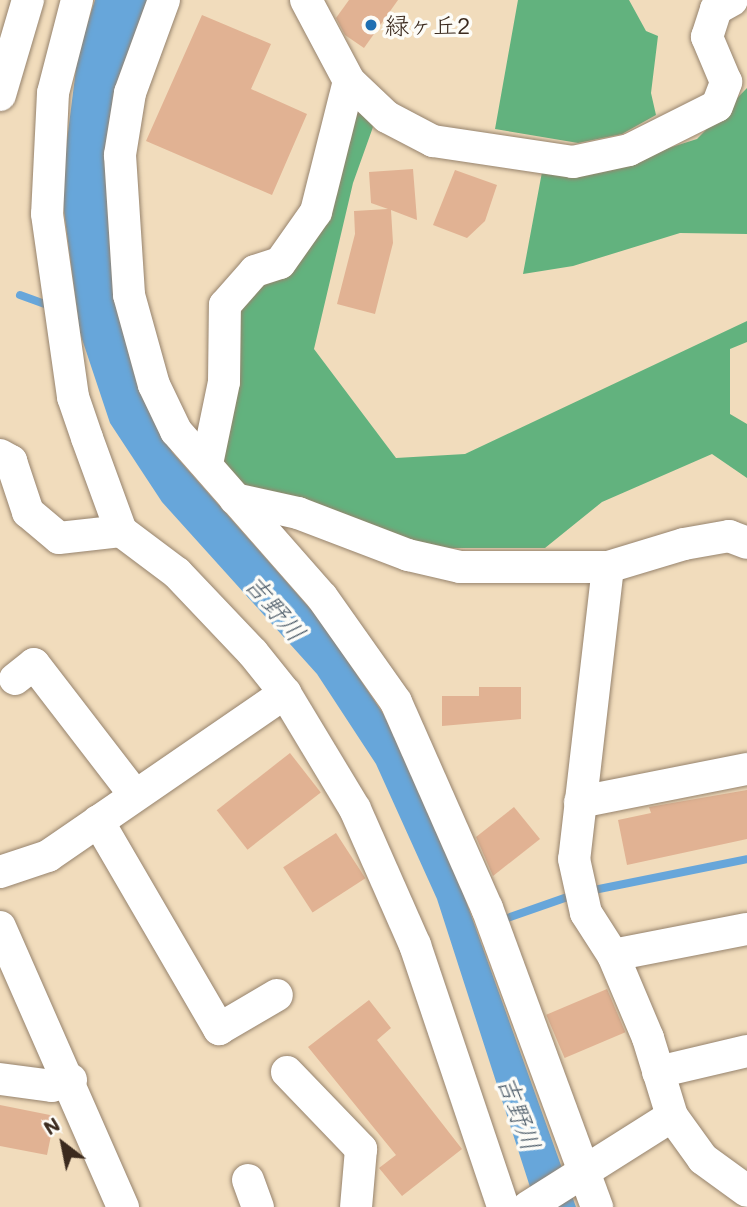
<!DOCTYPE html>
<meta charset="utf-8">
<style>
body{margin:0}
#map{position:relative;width:747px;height:1207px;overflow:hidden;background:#f1dcbc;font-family:Mali,"Klee One",sans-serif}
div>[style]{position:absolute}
.forest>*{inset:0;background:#62b27e}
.water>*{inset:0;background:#67a6da}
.stream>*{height:8px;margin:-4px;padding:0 4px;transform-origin:4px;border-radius:4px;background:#67a6da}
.building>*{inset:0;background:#e1b293;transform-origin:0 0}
.roads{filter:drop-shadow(0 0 2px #96836d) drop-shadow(0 0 2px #96836d)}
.street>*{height:32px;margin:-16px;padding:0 16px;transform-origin:16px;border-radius:16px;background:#fff}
.dots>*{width:19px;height:19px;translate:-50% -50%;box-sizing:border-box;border:4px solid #fdfcf7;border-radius:50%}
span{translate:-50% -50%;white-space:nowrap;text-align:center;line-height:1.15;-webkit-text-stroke:7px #fdfcf7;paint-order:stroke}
.poi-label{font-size:24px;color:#3b2a1e}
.left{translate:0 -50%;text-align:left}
.water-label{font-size:26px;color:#4d5c69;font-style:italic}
.north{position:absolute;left:28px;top:1109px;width:70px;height:70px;-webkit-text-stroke:5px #fdfcf7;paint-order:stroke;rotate:328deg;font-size:19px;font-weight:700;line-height:28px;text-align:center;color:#3b2a1e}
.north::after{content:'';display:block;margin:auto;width:24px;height:32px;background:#3b2a1e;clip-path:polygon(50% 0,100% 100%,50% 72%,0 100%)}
</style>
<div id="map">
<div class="forest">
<i style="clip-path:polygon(518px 0,629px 0,646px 31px,658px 36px,651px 93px,656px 115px,622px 134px,578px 143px,495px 129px)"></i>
<i style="clip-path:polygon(747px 88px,747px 234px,680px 233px,573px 266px,523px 274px,542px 172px,596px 171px,697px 139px)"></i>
<i style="clip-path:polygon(351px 93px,373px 127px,353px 183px,314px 349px,396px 458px,465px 454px,747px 321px,747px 342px,730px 349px,730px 414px,747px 424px,747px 478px,712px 454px,602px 502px,545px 548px,426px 548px,243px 488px,218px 458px,231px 307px,283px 271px)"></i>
</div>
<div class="water">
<i style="clip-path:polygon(95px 0,147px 0,113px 96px,108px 167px,137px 383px,172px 452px,320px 620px,384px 715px,444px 840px,576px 1207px,541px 1207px,530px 1187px,437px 899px,376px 764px,317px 674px,162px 502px,110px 423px,80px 333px,61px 188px,78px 53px)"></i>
</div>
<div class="stream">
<i style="left:20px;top:295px;width:33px;rotate:20deg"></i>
<i style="left:589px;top:891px;width:161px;rotate:-11.4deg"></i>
<i style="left:499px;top:921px;width:82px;rotate:-19.3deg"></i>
</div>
<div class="building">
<i style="clip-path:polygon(349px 0,398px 0,364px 48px,345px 35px,336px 18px)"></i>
<i style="clip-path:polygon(202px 15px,271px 44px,251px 89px,307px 114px,272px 195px,146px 141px)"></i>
<i style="clip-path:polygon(413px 169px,417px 220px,391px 210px,393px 243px,375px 314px,337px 304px,355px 234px,354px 211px,388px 209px,371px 203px,369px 172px)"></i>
<i style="clip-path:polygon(455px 170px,497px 185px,485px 221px,467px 238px,433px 225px)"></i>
<i style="clip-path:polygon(479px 687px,521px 687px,521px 719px,442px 726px,442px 696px,479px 696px)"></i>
<i style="left:290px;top:753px;width:50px;height:93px;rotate:52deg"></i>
<i style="clip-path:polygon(747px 790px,747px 839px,627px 865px,618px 820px,651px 813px,649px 807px)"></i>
<i style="clip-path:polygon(514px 807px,540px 839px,493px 876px,476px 837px)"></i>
<i style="left:336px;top:833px;width:54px;height:63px;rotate:57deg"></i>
<i style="left:607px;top:989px;width:47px;height:66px;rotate:67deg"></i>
<i style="clip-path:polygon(369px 1000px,391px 1028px,377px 1040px,462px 1149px,402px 1196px,379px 1168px,396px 1155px,308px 1047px)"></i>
<i style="clip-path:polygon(0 1105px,55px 1116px,47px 1155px,0 1146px)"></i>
</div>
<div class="roads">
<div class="street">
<i style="left:77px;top:0;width:96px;rotate:104.5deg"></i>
<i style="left:53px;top:93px;width:121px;rotate:92.8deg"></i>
<i style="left:47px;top:214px;width:185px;rotate:81.9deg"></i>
<i style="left:73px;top:397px;width:43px;rotate:71.1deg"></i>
<i style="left:87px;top:438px;width:99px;rotate:69.9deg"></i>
<i style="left:121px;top:531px;width:70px;rotate:36.9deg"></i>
<i style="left:177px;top:573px;width:110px;rotate:46.5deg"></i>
<i style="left:253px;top:653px;width:51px;rotate:51.3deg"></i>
<i style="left:285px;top:693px;width:135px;rotate:58.9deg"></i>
<i style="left:355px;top:809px;width:149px;rotate:66.2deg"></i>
<i style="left:415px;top:945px;width:276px;rotate:71.4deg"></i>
<i style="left:164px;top:0;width:99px;rotate:110.1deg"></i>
<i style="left:130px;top:93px;width:63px;rotate:99.2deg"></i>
<i style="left:120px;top:155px;width:140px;rotate:86.3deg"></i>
<i style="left:129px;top:295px;width:93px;rotate:74.5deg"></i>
<i style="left:154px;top:385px;width:51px;rotate:64.4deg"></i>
<i style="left:176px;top:431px;width:221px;rotate:48.7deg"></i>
<i style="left:322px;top:597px;width:128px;rotate:54.8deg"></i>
<i style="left:396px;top:702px;width:225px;rotate:66.2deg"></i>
<i style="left:487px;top:908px;width:319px;rotate:69.8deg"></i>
<i style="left:306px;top:0;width:92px;rotate:62deg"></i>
<i style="left:349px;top:81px;width:52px;rotate:43.5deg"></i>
<i style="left:387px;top:117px;width:52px;rotate:27.6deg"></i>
<i style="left:433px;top:141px;width:142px;rotate:8.5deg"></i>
<i style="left:573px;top:162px;width:57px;rotate:-12.1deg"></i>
<i style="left:629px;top:150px;width:98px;rotate:-26.6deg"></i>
<i style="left:717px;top:106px;width:26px;rotate:-69deg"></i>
<i style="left:726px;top:82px;width:49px;rotate:-112.9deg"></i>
<i style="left:707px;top:37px;width:29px;rotate:-72deg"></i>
<i style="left:716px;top:9px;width:18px;rotate:-29deg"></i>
<i style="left:0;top:95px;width:99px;rotate:-73.6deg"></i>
<i style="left:0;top:455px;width:13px;rotate:29deg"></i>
<i style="left:11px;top:461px;width:54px;rotate:71.6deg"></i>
<i style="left:28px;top:512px;width:40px;rotate:40deg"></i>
<i style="left:59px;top:538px;width:62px;rotate:-6.4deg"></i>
<i style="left:207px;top:464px;width:84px;rotate:-78.3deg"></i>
<i style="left:224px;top:382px;width:77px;rotate:-89.3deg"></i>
<i style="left:225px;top:305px;width:45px;rotate:-48.6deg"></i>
<i style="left:255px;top:271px;width:26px;rotate:-18deg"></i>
<i style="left:280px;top:263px;width:62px;rotate:-54.8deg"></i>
<i style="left:316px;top:212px;width:135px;rotate:-75.9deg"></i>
<i style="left:235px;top:499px;width:65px;rotate:12.5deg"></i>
<i style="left:298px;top:513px;width:118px;rotate:20.9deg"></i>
<i style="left:408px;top:555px;width:53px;rotate:13deg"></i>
<i style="left:460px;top:567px;width:148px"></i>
<i style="left:608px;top:567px;width:79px;rotate:-16.8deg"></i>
<i style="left:684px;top:544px;width:46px;rotate:-10.1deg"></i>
<i style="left:729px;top:536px;width:19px;rotate:21deg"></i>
<i style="left:608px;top:567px;width:294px;rotate:96.6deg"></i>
<i style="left:574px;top:859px;width:55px;rotate:77.5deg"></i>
<i style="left:586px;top:913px;width:50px;rotate:57.3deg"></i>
<i style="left:613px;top:955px;width:90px;rotate:67.1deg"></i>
<i style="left:648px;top:1038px;width:82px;rotate:72.9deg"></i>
<i style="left:672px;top:1116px;width:53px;rotate:54.2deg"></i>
<i style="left:703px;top:1159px;width:54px;rotate:36deg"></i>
<i style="left:15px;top:679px;width:24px;rotate:-38deg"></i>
<i style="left:34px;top:664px;width:164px;rotate:52.4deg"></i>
<i style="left:580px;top:802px;width:170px;rotate:-11.2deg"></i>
<i style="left:98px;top:821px;width:241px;rotate:59.8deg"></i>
<i style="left:219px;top:1029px;width:67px;rotate:-30.4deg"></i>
<i style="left:0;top:872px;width:51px;rotate:-18.4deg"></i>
<i style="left:48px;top:856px;width:288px;rotate:-34.5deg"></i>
<i style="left:0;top:927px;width:306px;rotate:66.3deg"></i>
<i style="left:613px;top:955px;width:136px;rotate:-11deg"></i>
<i style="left:287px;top:1072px;width:107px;rotate:46.1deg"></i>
<i style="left:361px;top:1149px;width:58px;rotate:94.9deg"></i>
<i style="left:658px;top:1072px;width:91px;rotate:-13.3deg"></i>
<i style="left:0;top:1079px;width:52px;rotate:7.7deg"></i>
<i style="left:52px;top:1086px;width:20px;rotate:-18deg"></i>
<i style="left:248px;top:1180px;width:29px;rotate:70deg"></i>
<i style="left:528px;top:1207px;width:170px;rotate:-32.3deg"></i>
</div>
</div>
<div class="dots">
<i style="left:371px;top:25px;background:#1f6fb2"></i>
</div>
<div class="poi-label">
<span class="left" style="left:385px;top:25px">緑ヶ丘2</span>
</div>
<div class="water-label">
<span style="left:275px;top:608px;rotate:50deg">吉野川</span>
<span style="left:519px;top:1113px;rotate:70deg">吉野川</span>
</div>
<div class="north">N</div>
</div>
